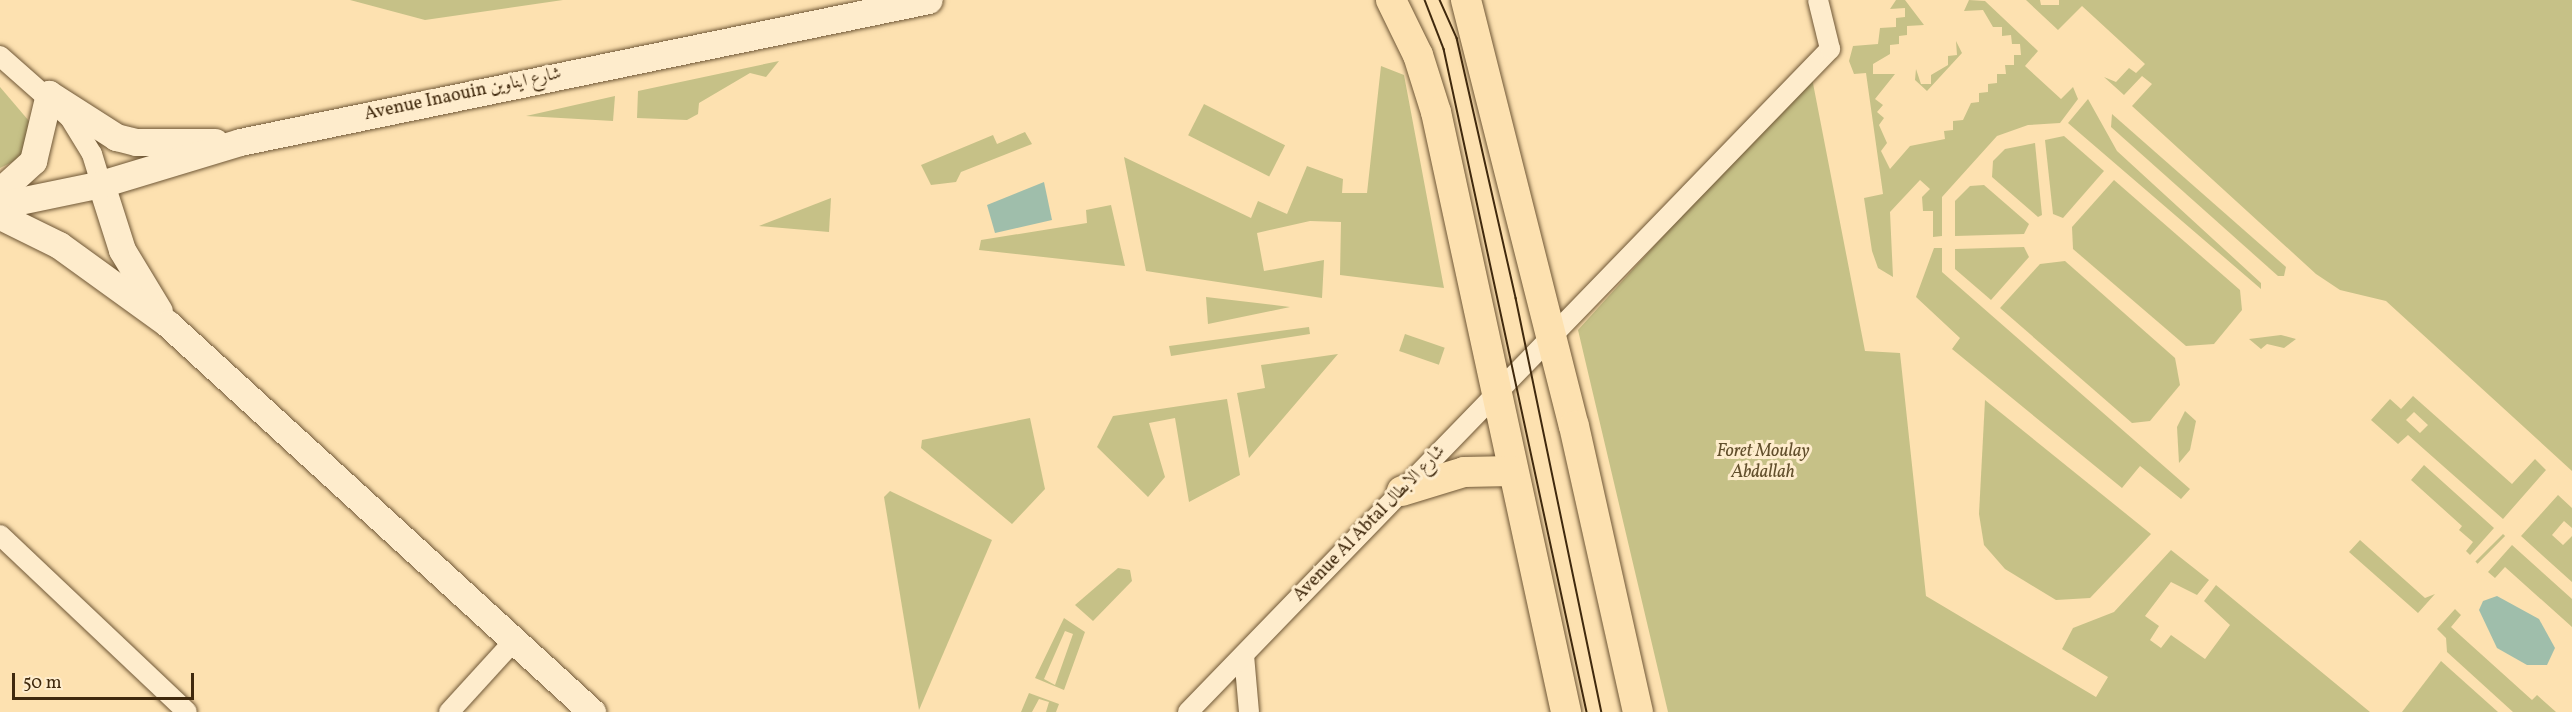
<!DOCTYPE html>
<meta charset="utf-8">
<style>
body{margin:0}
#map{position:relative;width:2572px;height:712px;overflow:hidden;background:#fde1b0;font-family:Vollkorn,Amiri,serif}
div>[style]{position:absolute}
.green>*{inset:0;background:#c6c187;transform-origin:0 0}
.water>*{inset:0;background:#9fbeab}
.roads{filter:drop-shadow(0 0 2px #6f5736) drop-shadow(0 0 2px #6f5736)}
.street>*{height:20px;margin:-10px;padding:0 10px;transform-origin:10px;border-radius:10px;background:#feeccc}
.secondary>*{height:27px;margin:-13.5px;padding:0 13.5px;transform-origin:13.5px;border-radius:13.5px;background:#feeccc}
.primary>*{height:30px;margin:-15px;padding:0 15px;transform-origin:15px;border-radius:15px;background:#fde1b0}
.tram>*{height:1.5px;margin:-0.75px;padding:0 0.75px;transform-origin:0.75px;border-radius:0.75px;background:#40290d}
span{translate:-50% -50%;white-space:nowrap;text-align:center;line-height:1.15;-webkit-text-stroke:6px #feeccc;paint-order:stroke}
.street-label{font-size:18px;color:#40290d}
.park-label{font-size:18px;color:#624f2c;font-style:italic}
.scale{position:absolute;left:12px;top:673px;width:182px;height:27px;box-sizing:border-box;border:3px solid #40290d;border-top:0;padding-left:8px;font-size:18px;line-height:21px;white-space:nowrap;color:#40290d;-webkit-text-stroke:4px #feeccc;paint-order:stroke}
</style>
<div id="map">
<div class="green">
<i style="clip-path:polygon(350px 0,563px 0,425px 20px)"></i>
<i style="clip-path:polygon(1896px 0,1905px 0,1924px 25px,1907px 26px,1907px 35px,1899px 36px,1899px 44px,1890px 45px,1890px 54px,1873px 64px,1873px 74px,1895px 74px,1875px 99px,1883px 105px,1877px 112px,1884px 118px,1879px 125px,1887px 143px,1881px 151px,1890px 169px,1910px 146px,1945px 139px,1944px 131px,1953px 130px,1953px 121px,1963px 120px,1971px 103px,1979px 102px,1979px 93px,1988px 92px,1988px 84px,1997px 83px,1997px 74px,2006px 74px,2005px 65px,2014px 65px,2014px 55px,2021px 55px,2020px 44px,2012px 44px,2011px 35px,2002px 36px,2002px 27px,1993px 27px,1983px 10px,1964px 11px,1969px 0,1985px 1px,2038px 51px,2025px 66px,2061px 99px,2073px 87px,2078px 99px,2060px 123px,2028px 125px,1997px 136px,1942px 197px,1942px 236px,1933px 237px,1933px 211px,1923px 211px,1922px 197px,1930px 189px,1920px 180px,1890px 212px,1893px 277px,1878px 268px,1872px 251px,1864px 198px,1883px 194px,1866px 73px,1854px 74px,1849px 61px,1853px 46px,1878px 44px,1880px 28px,1896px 27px,1896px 18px,1905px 17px,1905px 8px,1890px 9px)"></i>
<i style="clip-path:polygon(2026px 0,2040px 0,2041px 5px,2059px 5px,2059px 0,2572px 0,2572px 471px,2386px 301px,2340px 290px,2316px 274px,2132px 106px,2152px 84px,2142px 76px,2124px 95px,2104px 77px,2116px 82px,2129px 68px,2136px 73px,2145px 64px,2082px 6px,2058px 30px)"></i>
<i style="clip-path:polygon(1956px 41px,1962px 53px,1927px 91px,1915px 80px,1916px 69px,1921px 84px,1931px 84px,1931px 75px,1948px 65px,1948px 56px,1957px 55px)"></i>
<i style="clip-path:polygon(779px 61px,766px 77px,750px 73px,699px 103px,698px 114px,687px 120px,637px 118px,638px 91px)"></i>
<i style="clip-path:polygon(1381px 66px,1404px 75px,1444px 288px,1340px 275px,1341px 222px,1310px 221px,1257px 233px,1264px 271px,1324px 260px,1322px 298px,1146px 271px,1124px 157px,1251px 218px,1258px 201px,1287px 214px,1307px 166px,1343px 179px,1342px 193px,1367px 193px)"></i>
<i style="clip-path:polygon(1811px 73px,1865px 351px,1900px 353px,1926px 596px,2096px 697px,2108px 677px,2062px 649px,2073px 628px,2114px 612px,2171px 550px,2209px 580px,2197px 595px,2171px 582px,2145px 616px,2159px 626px,2150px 640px,2161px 648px,2171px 635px,2205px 659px,2230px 625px,2204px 601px,2216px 585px,2370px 712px,1668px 712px,1578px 330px)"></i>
<i style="clip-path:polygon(0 87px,29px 121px,25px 156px,0 168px)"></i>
<i style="clip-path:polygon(615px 96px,613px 121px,526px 116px)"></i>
<i style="clip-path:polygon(2088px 99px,2117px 151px,2261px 283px,2261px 289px,2068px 123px)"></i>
<i style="left:1204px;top:104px;width:91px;height:35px;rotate:27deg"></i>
<i style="clip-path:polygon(2112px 114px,2286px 267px,2284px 276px,2278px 276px,2111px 127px)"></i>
<i style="clip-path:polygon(1025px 132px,1032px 144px,961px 172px,956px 182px,931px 185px,921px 165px,993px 135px,997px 144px)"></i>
<i style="clip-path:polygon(2064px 136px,2104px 171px,2063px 218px,2053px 214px,2045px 140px)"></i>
<i style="clip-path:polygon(2035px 143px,2042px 215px,2038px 217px,1992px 177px,1993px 161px,2005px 149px)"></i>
<i style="clip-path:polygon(2114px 180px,2240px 290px,2242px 310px,2214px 344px,2186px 346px,2073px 249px,2072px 227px)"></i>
<i style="clip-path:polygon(1984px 185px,2029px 224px,2024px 234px,1955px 236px,1955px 201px,1970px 186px)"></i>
<i style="clip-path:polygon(831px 198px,829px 232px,759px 226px)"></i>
<i style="clip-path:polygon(1111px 205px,1125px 266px,979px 250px,981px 240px,1087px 223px,1086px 210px)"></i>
<i style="clip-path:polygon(2024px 247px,2029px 257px,1991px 300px,1955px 269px,1955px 249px)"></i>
<i style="clip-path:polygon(1934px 248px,1942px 248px,1942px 272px,2190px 489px,2181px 499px,2140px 466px,2122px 488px,1952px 349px,1960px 338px,1916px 297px)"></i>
<i style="clip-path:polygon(2065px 261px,2175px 358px,2180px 385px,2150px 421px,2132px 423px,2000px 308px,2040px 264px)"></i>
<i style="clip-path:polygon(1206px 297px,1290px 307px,1208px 324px)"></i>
<i style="clip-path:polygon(1309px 327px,1310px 334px,1171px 356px,1169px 346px)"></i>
<i style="left:1405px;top:334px;width:42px;height:18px;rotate:19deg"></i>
<i style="clip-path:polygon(2281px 335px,2296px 339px,2284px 348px,2267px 344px,2261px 349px,2249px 339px)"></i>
<i style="clip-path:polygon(1338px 354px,1249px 458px,1237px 393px,1265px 388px,1261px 365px)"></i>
<i style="clip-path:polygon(evenodd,2413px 396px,2512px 484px,2535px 459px,2546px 470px,2503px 519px,2408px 435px,2398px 444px,2371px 420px,2390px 399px,2401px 409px,2413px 396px,2414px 412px,2428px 425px,2420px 433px,2406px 420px,2414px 412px)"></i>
<i style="clip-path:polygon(1227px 399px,1240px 475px,1189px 502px,1175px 418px,1149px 423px,1165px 477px,1148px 497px,1097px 447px,1113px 416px)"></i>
<i style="clip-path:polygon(1985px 400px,2151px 534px,2090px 598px,2056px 600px,2005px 569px,1984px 545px,1979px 514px)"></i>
<i style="clip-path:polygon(2185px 411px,2196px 421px,2190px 450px,2179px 463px,2177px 427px)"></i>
<i style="clip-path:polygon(1030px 418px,1045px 489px,1012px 524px,921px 448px,922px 440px)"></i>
<i style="clip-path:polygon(2424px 465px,2494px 528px,2470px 555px,2466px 551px,2473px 542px,2459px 530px,2462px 526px,2411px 480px)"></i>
<i style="clip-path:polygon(890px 491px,992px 540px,919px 710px,884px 497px)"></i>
<i style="clip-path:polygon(2558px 495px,2572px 508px,2572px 528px,2564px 521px,2552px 535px,2563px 545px,2572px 536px,2572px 582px,2521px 536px)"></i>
<i style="left:2503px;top:534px;width:3px;height:39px;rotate:45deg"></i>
<i style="clip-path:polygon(2360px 540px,2425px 598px,2435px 594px,2418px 613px,2349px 552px)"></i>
<i style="clip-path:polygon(2512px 545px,2572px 599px,2572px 627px,2505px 567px,2495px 578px,2488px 572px)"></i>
<i style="clip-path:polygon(1118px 568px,1130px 570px,1132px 581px,1093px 621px,1075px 605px)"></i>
<i style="clip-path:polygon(2455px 609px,2461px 615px,2451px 627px,2532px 700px,2537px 695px,2556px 712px,2513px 712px,2447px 652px,2446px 638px,2437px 629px)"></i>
<i style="clip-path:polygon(evenodd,1064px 618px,1085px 632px,1064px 690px,1035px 678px,1064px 618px,1065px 631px,1073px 634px,1055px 685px,1044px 679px,1065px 631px)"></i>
<i style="clip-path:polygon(2441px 661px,2498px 712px,2402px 712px)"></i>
<i style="clip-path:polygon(1029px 693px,1059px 704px,1056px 712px,1046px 712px,1049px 702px,1039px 699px,1032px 712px,1021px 712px)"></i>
</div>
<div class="water">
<i style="clip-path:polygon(1044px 182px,1052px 220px,995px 233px,987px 205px)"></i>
<i style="clip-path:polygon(2497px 596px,2539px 619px,2555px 648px,2547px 665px,2527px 665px,2497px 648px,2479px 610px,2483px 601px)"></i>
</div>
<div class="roads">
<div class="street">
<i style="left:0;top:56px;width:94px;rotate:41.5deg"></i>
<i style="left:70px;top:118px;width:42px;rotate:58.6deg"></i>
<i style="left:92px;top:154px;width:31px;rotate:73deg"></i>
<i style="left:0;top:535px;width:257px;rotate:43.4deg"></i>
<i style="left:1244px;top:655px;width:57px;rotate:85deg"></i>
<i style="left:449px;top:712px;width:95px;rotate:-47.6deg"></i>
<i style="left:1188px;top:712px;width:923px;rotate:-45.92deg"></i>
<i style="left:1830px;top:49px;width:50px;rotate:-103.8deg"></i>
</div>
<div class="secondary">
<i style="left:101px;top:184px;width:69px;rotate:72.3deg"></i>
<i style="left:122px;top:250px;width:71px;rotate:58.8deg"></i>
<i style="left:0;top:191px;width:45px;rotate:-42.3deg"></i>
<i style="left:33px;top:161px;width:69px;rotate:-76.6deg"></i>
<i style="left:49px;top:94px;width:80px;rotate:32.7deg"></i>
<i style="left:116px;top:137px;width:21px;rotate:14deg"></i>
<i style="left:136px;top:142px;width:79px"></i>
<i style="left:0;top:205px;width:103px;rotate:-11.7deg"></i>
<i style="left:101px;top:184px;width:145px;rotate:-16.8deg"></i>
<i style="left:240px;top:142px;width:703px;rotate:-11.65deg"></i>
<i style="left:0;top:216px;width:66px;rotate:26.2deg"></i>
<i style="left:59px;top:245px;width:135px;rotate:35.9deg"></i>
<i style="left:168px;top:324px;width:575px;rotate:42.46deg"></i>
</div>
<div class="primary">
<i style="left:1391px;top:0;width:61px;rotate:63.9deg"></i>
<i style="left:1418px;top:55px;width:60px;rotate:72.5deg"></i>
<i style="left:1436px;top:112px;width:614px;rotate:77.77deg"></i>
<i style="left:1466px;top:0;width:439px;rotate:75.8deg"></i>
<i style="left:1574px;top:426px;width:293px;rotate:77.4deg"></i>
<i style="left:1402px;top:491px;width:65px;rotate:-17deg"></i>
<i style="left:1464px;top:472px;width:49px;rotate:-1.2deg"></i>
</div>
</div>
<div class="tram">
<i style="left:1425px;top:0;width:53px;rotate:68.8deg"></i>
<i style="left:1444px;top:49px;width:678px;rotate:77.83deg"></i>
<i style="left:1440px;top:0;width:42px;rotate:65.9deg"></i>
<i style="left:1457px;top:38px;width:267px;rotate:77.2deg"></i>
<i style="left:1516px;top:298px;width:423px;rotate:78.3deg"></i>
</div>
<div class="street-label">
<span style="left:463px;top:95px;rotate:-12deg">Avenue Inaouin شارع ايناوين</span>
<span style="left:1370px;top:524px;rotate:-46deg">Avenue Al Abtal شارع الابطال</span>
</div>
<div class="park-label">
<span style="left:1763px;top:463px">Foret Moulay<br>Abdallah</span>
</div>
<div class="scale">50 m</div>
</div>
